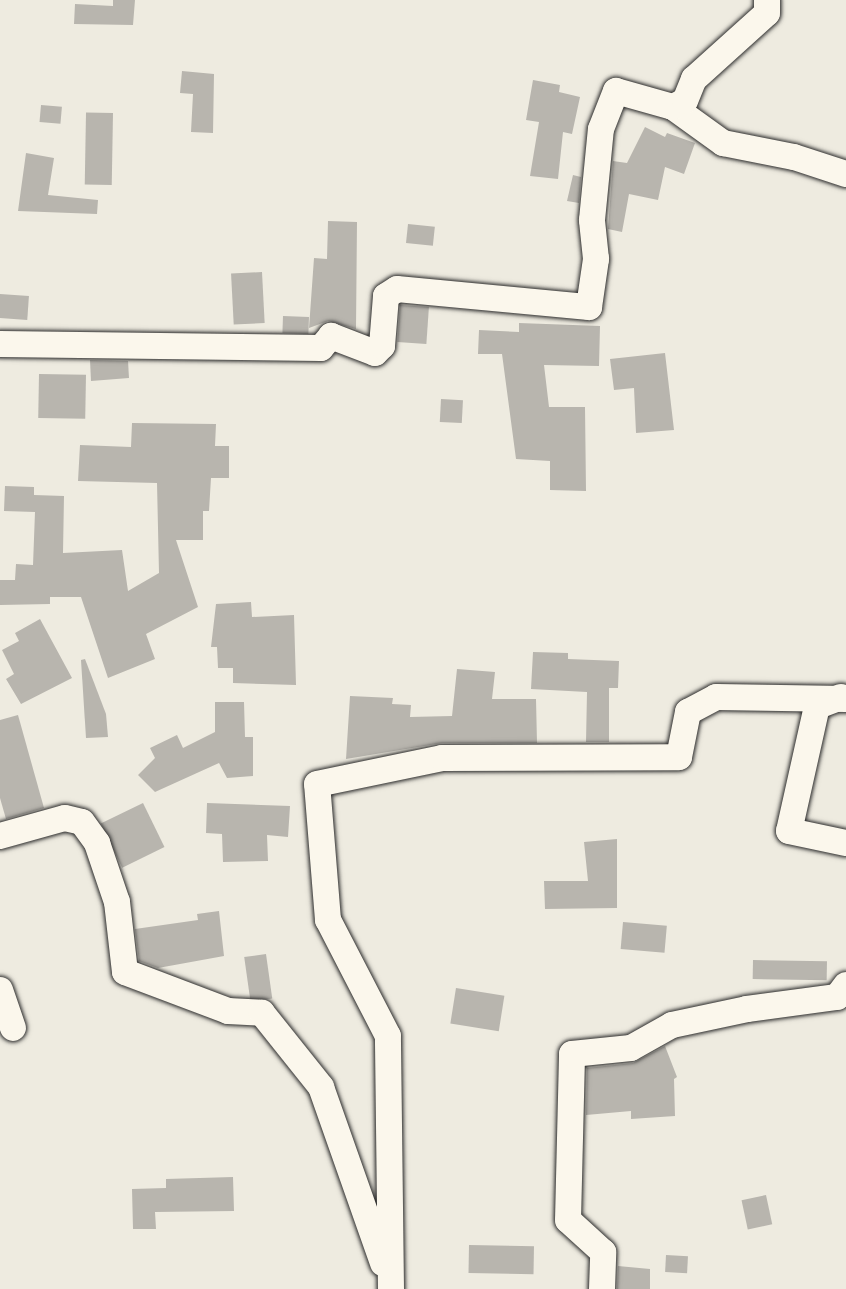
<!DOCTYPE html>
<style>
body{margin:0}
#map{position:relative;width:846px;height:1289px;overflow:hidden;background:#eeebe0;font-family:"Architects Daughter",sans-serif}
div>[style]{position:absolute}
.building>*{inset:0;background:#b8b5ae;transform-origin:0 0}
.roads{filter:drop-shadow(0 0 2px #2b2b2b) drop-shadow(0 0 2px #2b2b2b)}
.minor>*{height:26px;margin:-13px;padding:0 13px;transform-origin:13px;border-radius:13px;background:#fbf7ec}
span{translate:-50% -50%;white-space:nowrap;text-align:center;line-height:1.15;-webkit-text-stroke:6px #fbf7ec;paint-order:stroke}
</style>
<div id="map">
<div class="building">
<i style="clip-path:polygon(113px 0,135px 0,133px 25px,74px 24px,75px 4px,113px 6px)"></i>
<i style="clip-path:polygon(182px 71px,214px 74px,213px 133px,191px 132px,193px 94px,180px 93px)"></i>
<i style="clip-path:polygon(533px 80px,560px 85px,559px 92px,580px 97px,572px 134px,563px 132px,558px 179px,530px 176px,539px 122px,526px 120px)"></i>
<i style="left:41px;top:105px;width:21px;height:17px;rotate:5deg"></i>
<i style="left:113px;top:113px;width:72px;height:27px;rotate:91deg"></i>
<i style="clip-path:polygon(645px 127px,665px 137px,667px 133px,695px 143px,684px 174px,665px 167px,658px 200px,629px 194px,622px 232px,608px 229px,613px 161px,627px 163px)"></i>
<i style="clip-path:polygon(26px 153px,54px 158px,48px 195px,98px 200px,97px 214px,18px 211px)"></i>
<i style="clip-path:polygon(573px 175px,581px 177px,579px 203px,567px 201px)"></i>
<i style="clip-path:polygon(328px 221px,357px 222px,356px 329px,328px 321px,309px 328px,314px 258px,327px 259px)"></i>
<i style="left:408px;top:224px;width:27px;height:19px;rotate:6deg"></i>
<i style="left:262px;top:272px;width:51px;height:31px;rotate:87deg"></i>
<i style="left:0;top:294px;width:29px;height:24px;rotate:4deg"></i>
<i style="left:400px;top:305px;width:29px;height:37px;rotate:4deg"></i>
<i style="left:283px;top:316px;width:26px;height:17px;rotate:2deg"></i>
<i style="clip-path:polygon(519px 323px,600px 326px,599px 366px,544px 365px,549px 407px,585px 407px,586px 491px,550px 490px,550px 461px,516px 459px,502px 354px,478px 354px,479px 330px,519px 332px)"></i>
<i style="clip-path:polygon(665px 353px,674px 430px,636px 433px,634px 388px,614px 390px,610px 359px)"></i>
<i style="clip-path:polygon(90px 360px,128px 361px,129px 378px,91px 381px)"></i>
<i style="left:39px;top:374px;width:47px;height:44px;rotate:1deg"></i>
<i style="left:441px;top:399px;width:22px;height:23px;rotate:3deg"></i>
<i style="clip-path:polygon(132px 423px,216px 424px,215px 446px,229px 446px,229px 478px,211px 478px,209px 511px,203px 511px,203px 540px,176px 540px,198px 607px,146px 634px,155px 659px,108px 678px,81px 597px,50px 597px,50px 604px,0 605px,0 580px,15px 580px,16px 564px,33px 565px,35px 512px,4px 511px,5px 486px,34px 487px,34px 495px,64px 496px,63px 553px,122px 550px,128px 591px,159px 573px,157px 483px,78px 481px,80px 445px,131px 447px)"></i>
<i style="clip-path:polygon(251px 602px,252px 617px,294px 615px,296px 685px,233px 683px,233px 668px,218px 668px,217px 647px,211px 647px,216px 604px)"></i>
<i style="clip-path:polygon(40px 619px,72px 678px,21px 704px,6px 679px,14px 674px,2px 650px,19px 641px,15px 633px)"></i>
<i style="clip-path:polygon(533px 652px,568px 653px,568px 659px,619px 661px,618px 688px,609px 688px,609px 742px,586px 742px,587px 692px,531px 689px)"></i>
<i style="clip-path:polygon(85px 659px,106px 714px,108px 737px,86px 738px,81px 660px)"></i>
<i style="clip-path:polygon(457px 669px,495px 672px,492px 699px,536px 699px,537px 743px,442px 743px,346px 759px,350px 696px,393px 698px,392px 704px,411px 705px,410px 717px,452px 716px)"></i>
<i style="clip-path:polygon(215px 702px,244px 702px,245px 737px,253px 737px,253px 776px,227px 778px,219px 763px,155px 792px,138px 775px,155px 758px,150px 748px,177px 735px,183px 748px,215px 732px)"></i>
<i style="clip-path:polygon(18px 715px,44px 808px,6px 819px,0 798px,0 720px)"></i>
<i style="left:143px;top:803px;width:49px;height:47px;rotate:64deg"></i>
<i style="clip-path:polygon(207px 803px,290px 806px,288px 837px,267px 835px,268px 861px,223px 862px,222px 834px,206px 833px)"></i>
<i style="clip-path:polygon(617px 839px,617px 908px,545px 909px,544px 881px,588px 881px,584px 842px)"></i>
<i style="clip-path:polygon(219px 911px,224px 956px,158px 968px,139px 961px,135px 929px,198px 920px,197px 914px)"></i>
<i style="left:623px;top:922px;width:44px;height:27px;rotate:5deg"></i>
<i style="left:266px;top:954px;width:45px;height:22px;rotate:82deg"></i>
<i style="left:753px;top:960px;width:74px;height:19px;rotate:1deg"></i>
<i style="left:456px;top:988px;width:49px;height:36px;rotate:9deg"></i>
<i style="clip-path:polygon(665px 1046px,677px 1077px,674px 1079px,675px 1116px,631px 1119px,631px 1111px,586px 1115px,587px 1068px,633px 1063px)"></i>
<i style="clip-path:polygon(233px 1177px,234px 1211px,155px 1212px,156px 1229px,133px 1229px,132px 1189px,166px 1188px,166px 1179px)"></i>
<i style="left:766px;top:1195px;width:30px;height:25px;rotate:78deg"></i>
<i style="left:469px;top:1245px;width:65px;height:28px;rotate:1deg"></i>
<i style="left:666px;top:1255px;width:22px;height:17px;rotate:3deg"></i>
<i style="clip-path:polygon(618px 1266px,650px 1269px,650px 1289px,617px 1289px)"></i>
</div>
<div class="roads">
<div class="minor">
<i style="left:673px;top:107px;width:62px;rotate:35.8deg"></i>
<i style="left:723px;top:143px;width:72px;rotate:11.2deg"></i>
<i style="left:794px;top:157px;width:55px;rotate:18.1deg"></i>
<i style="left:0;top:344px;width:321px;rotate:0.7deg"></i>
<i style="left:321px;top:348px;width:16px;rotate:-50deg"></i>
<i style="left:331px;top:336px;width:47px;rotate:21.1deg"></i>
<i style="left:375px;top:353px;width:10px;rotate:-45deg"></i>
<i style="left:382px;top:346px;width:50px;rotate:-85.4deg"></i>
<i style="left:386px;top:296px;width:13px;rotate:-32deg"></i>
<i style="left:397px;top:289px;width:193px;rotate:5.4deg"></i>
<i style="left:589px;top:307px;width:49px;rotate:-81.7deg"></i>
<i style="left:596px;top:259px;width:39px;rotate:-96deg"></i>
<i style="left:592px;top:220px;width:91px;rotate:-84.4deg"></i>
<i style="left:601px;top:129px;width:41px;rotate:-68.5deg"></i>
<i style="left:616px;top:91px;width:59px;rotate:15.7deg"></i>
<i style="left:673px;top:107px;width:13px;rotate:-27deg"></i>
<i style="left:685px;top:101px;width:24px;rotate:-68deg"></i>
<i style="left:694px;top:79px;width:98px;rotate:-42.1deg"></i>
<i style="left:767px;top:13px;width:13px;rotate:-90deg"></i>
<i style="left:841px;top:697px;width:26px;rotate:159deg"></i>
<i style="left:817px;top:706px;width:128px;rotate:102.6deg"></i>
<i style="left:789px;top:831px;width:58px;rotate:11.9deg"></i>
<i style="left:0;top:836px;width:67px;rotate:-15.5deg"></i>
<i style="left:65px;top:818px;width:17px;rotate:13deg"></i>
<i style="left:82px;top:822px;width:26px;rotate:54deg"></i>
<i style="left:97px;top:843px;width:62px;rotate:71.3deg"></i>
<i style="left:117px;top:902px;width:70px;rotate:83.5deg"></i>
<i style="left:125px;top:972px;width:110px;rotate:20.7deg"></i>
<i style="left:228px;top:1011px;width:34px;rotate:3deg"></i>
<i style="left:262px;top:1013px;width:95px;rotate:51.4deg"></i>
<i style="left:321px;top:1087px;width:187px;rotate:70.6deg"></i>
<i style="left:0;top:990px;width:40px;rotate:71.1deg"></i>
<i style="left:391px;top:1289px;width:253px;rotate:-90.7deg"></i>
<i style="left:388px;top:1036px;width:131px;rotate:-117.3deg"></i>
<i style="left:328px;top:920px;width:136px;rotate:-94.6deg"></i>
<i style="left:317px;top:784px;width:128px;rotate:-11.7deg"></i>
<i style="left:442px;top:758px;width:237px;rotate:-0.2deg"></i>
<i style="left:679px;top:757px;width:46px;rotate:-78.7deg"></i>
<i style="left:688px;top:712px;width:32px;rotate:-28deg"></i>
<i style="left:716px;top:697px;width:130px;rotate:0.9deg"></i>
<i style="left:602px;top:1289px;width:37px;rotate:-88deg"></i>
<i style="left:603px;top:1252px;width:47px;rotate:-137.6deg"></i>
<i style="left:568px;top:1220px;width:166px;rotate:-88.6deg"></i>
<i style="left:572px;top:1054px;width:59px;rotate:-5.8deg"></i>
<i style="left:631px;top:1048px;width:47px;rotate:-29.3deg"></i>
<i style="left:672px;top:1025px;width:77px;rotate:-12deg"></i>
<i style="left:747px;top:1009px;width:91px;rotate:-7.6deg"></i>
<i style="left:837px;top:997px;width:15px;rotate:-53deg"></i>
</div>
</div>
</div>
